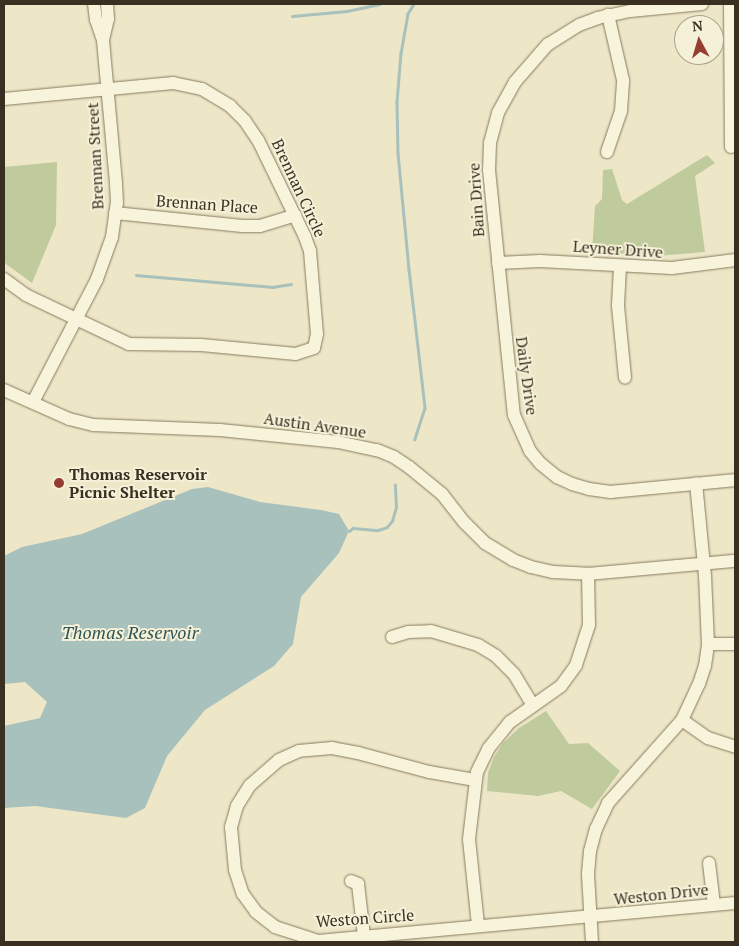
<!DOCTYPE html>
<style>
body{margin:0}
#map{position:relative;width:739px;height:946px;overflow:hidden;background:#ede7c8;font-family:"PT Serif",serif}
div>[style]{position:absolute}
.green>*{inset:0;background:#bfcb9c}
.water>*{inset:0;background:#a9c1bd}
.stream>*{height:2.5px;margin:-1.25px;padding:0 1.25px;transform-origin:1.25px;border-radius:1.25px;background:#a9c1bd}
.roads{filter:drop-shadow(0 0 1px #887a5e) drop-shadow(0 0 1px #887a5e)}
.minor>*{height:12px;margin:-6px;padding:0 6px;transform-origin:6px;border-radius:6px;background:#f8f3db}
.dots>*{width:14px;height:14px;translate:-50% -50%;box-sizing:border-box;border:2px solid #f5f0d8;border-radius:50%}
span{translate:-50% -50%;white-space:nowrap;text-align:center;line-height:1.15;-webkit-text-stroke:4px #f5f0d8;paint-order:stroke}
.street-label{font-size:16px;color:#393021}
.poi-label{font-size:16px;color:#393021;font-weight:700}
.left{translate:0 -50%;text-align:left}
.water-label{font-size:18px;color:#315658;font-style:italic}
.frame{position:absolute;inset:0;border:5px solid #393021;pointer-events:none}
.north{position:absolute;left:674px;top:15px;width:50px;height:50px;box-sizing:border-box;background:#f5f0d8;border:1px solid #aaa38f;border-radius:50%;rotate:354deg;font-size:14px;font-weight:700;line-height:20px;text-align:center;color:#393021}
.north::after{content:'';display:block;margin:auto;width:18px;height:22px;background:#953d30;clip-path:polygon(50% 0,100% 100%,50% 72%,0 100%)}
</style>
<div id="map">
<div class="green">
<i style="clip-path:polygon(707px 155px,715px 163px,695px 176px,705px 252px,656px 256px,592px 252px,595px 206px,602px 199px,603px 170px,612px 169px,622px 200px,627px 204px)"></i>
<i style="clip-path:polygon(57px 162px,56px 225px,32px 283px,6px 264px,4px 260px,4px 167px)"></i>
<i style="clip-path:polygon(546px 711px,569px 744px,588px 743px,620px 771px,592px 809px,561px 791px,538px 796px,487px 791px,488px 773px,494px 757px,503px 743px,519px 728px)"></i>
</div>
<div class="water">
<i style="clip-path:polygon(208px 487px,260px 502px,321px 510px,339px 514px,349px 531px,339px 553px,301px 597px,293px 644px,274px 666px,205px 710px,167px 756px,145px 808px,126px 818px,35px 806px,4px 808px,4px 726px,40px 718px,47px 702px,25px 682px,4px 684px,4px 556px,22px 547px,82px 534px,192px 489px)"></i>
</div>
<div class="stream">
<i style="left:414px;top:4px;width:12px;rotate:121deg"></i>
<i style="left:408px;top:14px;width:40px;rotate:100deg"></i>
<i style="left:401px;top:53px;width:49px;rotate:94.7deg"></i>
<i style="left:397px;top:102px;width:51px;rotate:88.9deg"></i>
<i style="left:398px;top:153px;width:117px;rotate:84.6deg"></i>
<i style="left:409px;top:269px;width:140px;rotate:83.4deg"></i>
<i style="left:425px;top:408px;width:33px;rotate:108deg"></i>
<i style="left:292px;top:16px;width:55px;rotate:-5.2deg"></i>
<i style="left:347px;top:11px;width:33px;rotate:-12deg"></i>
<i style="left:136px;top:275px;width:137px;rotate:5deg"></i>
<i style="left:272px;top:287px;width:19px;rotate:-9deg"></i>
<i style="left:349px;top:531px;width:5px;rotate:-37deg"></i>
<i style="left:353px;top:528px;width:25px;rotate:5deg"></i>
<i style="left:378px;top:530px;width:9px;rotate:-18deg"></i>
<i style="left:387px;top:527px;width:8px;rotate:-50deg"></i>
<i style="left:392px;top:521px;width:15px;rotate:-74deg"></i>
<i style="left:396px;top:507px;width:22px;rotate:-93deg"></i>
</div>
<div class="roads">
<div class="minor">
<i style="left:702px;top:4px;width:72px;rotate:174.4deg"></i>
<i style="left:630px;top:11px;width:33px;rotate:168deg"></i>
<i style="left:598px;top:18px;width:20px;rotate:160deg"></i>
<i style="left:579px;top:25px;width:36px;rotate:148deg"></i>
<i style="left:548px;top:44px;width:50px;rotate:131deg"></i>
<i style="left:515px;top:82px;width:35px;rotate:119deg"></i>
<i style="left:498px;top:113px;width:31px;rotate:105deg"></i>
<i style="left:490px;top:143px;width:27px;rotate:92deg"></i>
<i style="left:489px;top:170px;width:246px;rotate:84.2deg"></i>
<i style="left:514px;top:415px;width:39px;rotate:66deg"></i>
<i style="left:530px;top:451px;width:17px;rotate:50deg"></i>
<i style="left:541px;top:464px;width:21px;rotate:39deg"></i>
<i style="left:557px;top:477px;width:17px;rotate:25deg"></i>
<i style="left:572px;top:484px;width:18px;rotate:16deg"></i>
<i style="left:589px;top:489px;width:22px;rotate:8deg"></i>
<i style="left:611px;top:492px;width:125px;rotate:-5.5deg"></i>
<i style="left:730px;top:4px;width:143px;rotate:89.6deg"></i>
<i style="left:103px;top:40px;width:22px;rotate:-77deg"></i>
<i style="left:108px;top:19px;width:15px;rotate:-94deg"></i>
<i style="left:4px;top:99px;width:170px;rotate:-5.4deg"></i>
<i style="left:173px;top:83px;width:30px;rotate:12deg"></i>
<i style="left:202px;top:89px;width:33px;rotate:31deg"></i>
<i style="left:230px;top:106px;width:21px;rotate:45deg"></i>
<i style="left:245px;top:121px;width:23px;rotate:56deg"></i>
<i style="left:258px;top:140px;width:108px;rotate:64.1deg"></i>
<i style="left:305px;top:237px;width:15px;rotate:70deg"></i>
<i style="left:310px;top:251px;width:83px;rotate:85.2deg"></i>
<i style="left:317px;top:334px;width:14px;rotate:102deg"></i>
<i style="left:314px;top:348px;width:19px;rotate:162deg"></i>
<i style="left:296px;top:354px;width:95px;rotate:-174.6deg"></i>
<i style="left:201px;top:345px;width:72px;rotate:-179.2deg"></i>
<i style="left:129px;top:344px;width:114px;rotate:-154.6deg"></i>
<i style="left:26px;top:295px;width:27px;rotate:-144deg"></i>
<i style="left:607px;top:152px;width:43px;rotate:-71.1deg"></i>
<i style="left:621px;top:111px;width:31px;rotate:-86deg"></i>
<i style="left:623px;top:80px;width:67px;rotate:-103deg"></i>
<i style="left:115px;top:213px;width:128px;rotate:5.8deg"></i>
<i style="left:242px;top:226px;width:18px"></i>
<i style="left:260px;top:226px;width:37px;rotate:-17deg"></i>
<i style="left:498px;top:263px;width:42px;rotate:-2.7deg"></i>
<i style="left:540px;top:261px;width:132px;rotate:3deg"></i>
<i style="left:672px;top:268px;width:64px;rotate:-7.2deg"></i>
<i style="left:620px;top:267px;width:39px;rotate:93deg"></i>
<i style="left:618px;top:306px;width:72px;rotate:84.4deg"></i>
<i style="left:4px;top:390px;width:71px;rotate:24deg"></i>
<i style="left:69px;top:419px;width:25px;rotate:14deg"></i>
<i style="left:93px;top:425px;width:127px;rotate:2.3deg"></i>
<i style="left:220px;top:430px;width:119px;rotate:5.8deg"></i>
<i style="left:338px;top:442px;width:40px;rotate:12deg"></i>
<i style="left:377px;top:450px;width:18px;rotate:22deg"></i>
<i style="left:394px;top:457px;width:18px;rotate:34deg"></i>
<i style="left:409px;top:467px;width:43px;rotate:39.3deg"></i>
<i style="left:442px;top:494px;width:37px;rotate:52deg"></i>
<i style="left:465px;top:523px;width:28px;rotate:45deg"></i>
<i style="left:485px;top:543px;width:33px;rotate:31deg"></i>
<i style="left:513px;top:560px;width:19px;rotate:21deg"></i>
<i style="left:531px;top:567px;width:23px;rotate:13deg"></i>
<i style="left:553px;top:572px;width:35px;rotate:3deg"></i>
<i style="left:588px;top:574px;width:148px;rotate:-5.1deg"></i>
<i style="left:33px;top:402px;width:139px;rotate:-62.5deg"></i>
<i style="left:97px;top:279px;width:45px;rotate:-70.3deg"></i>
<i style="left:112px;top:237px;width:34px;rotate:-82deg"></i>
<i style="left:117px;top:203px;width:20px;rotate:-93deg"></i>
<i style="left:116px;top:183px;width:144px;rotate:-95.2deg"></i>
<i style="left:103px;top:40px;width:21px;rotate:-109deg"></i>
<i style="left:96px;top:20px;width:16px;rotate:-97deg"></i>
<i style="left:392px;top:637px;width:17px;rotate:-17deg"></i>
<i style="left:408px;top:632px;width:23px;rotate:-2deg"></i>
<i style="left:431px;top:631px;width:49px;rotate:16.6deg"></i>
<i style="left:478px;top:645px;width:21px;rotate:31deg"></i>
<i style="left:496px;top:656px;width:25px;rotate:45deg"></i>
<i style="left:514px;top:674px;width:37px;rotate:59deg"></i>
<i style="left:708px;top:644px;width:27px"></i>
<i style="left:682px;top:720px;width:32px;rotate:35deg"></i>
<i style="left:708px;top:738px;width:28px;rotate:18deg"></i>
<i style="left:475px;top:780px;width:47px;rotate:-170.1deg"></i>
<i style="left:429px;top:772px;width:73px;rotate:-165deg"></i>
<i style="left:358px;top:753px;width:26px;rotate:-169deg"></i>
<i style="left:332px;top:748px;width:33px;rotate:175deg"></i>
<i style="left:299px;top:751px;width:22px;rotate:156deg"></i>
<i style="left:279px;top:760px;width:38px;rotate:139deg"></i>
<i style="left:250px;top:785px;width:25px;rotate:122deg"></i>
<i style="left:237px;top:806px;width:22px;rotate:106deg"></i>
<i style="left:231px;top:827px;width:43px;rotate:84.7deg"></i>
<i style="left:235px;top:870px;width:25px;rotate:72deg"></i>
<i style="left:243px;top:894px;width:22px;rotate:54deg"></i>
<i style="left:256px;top:912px;width:24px;rotate:38deg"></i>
<i style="left:275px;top:927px;width:45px;rotate:18deg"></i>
<i style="left:318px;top:941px;width:419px;rotate:-5.2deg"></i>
<i style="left:709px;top:863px;width:42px;rotate:83.2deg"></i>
<i style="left:351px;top:881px;width:8px;rotate:23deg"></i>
<i style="left:358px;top:884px;width:52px;rotate:83.4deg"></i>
<i style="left:478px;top:925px;width:86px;rotate:-96deg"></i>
<i style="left:469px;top:839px;width:67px;rotate:-83.2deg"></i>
<i style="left:477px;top:772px;width:25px;rotate:-64deg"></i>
<i style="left:488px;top:749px;width:35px;rotate:-51deg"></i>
<i style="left:510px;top:722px;width:62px;rotate:-35.2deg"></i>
<i style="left:561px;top:686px;width:26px;rotate:-54deg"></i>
<i style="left:576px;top:665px;width:42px;rotate:-72deg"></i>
<i style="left:589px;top:625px;width:51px;rotate:-91.1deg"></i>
<i style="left:592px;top:942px;width:68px;rotate:-93.4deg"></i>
<i style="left:588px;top:874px;width:23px;rotate:-85deg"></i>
<i style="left:590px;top:851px;width:23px;rotate:-75deg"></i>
<i style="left:596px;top:829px;width:29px;rotate:-65deg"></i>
<i style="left:608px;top:803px;width:111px;rotate:-48.3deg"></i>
<i style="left:682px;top:720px;width:40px;rotate:-65deg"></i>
<i style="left:699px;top:684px;width:19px;rotate:-72deg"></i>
<i style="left:705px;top:666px;width:22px;rotate:-82deg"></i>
<i style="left:708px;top:644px;width:68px;rotate:-92.5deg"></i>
<i style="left:705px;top:576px;width:93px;rotate:-95.5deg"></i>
</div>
</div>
<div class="dots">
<i style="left:59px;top:483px;background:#953d30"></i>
</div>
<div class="street-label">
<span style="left:95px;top:156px;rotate:-93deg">Brennan Street</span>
<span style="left:299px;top:188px;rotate:65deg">Brennan Circle</span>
<span style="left:476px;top:200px;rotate:-94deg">Bain Drive</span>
<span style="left:207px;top:204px;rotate:4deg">Brennan Place</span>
<span style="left:618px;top:249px;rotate:4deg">Leyner Drive</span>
<span style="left:527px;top:376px;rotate:82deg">Daily Drive</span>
<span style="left:315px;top:425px;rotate:8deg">Austin Avenue</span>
<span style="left:661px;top:894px;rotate:-6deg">Weston Drive</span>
<span style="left:365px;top:918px;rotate:-4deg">Weston Circle</span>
</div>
<div class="poi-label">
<span class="left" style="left:69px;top:483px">Thomas Reservoir<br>Picnic Shelter</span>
</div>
<div class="water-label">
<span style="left:130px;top:632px">Thomas Reservoir</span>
</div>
<div class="frame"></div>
<div class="north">N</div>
</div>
